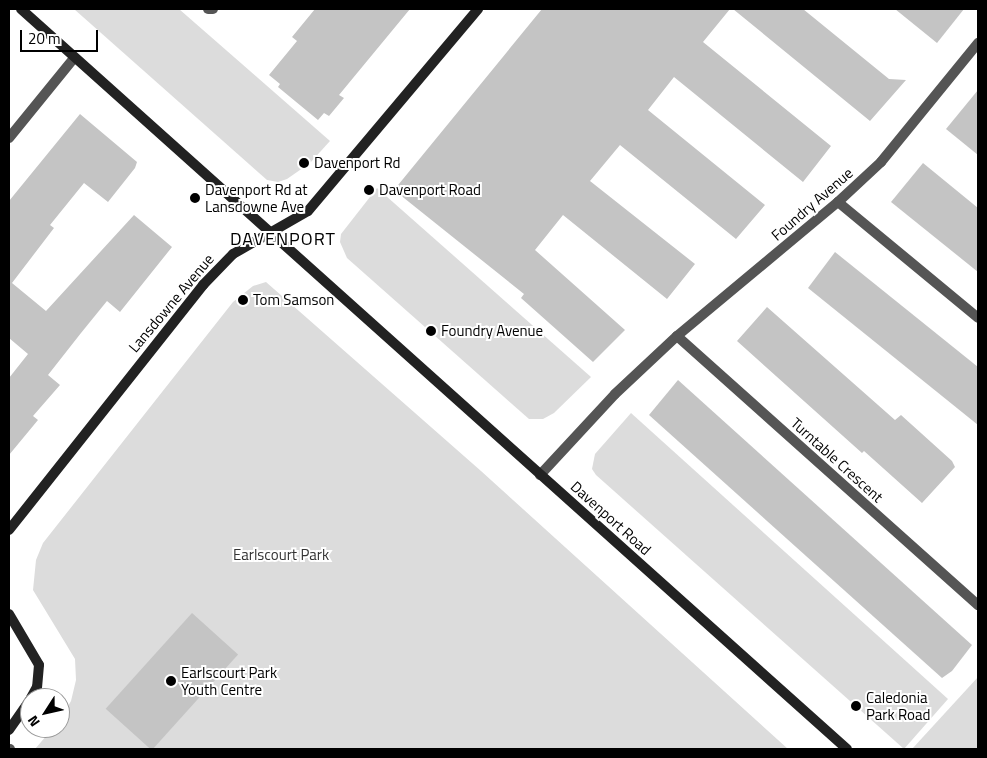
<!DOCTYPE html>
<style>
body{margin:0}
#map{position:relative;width:987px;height:758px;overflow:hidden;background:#fff;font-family:"Titillium Web",sans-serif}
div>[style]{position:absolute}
.green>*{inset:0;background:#dcdcdc}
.building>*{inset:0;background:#c4c4c4;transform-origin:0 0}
.lane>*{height:10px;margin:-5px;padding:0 5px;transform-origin:5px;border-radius:5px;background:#555}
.street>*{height:10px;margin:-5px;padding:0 5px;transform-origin:5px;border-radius:5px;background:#555}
.secondary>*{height:10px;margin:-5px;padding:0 5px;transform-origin:5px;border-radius:5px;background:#222}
.dots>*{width:14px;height:14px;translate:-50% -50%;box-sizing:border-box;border:2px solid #fff;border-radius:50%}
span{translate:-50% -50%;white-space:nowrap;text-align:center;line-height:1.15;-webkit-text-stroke:4px #fff;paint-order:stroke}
.poi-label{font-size:15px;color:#000}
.left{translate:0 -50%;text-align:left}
.street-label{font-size:15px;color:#000}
.park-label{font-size:15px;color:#333}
.quarter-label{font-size:18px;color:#000;letter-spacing:1px}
.frame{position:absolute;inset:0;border:10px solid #000;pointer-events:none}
.north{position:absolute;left:20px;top:688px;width:50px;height:50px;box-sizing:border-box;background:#fff;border:1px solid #999;border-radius:50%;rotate:235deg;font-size:14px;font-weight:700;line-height:20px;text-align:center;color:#000}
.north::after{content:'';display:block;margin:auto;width:18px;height:22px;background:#000;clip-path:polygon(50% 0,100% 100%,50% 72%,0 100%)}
.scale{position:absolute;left:20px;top:30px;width:78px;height:22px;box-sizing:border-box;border:2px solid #000;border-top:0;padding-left:6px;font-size:15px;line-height:18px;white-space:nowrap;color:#000;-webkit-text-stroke:4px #fff;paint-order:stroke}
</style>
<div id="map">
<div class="green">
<i style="clip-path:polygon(74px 9px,179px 9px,330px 141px,310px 163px,287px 179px,278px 182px,267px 180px)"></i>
<i style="clip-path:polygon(377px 188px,591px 377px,554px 413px,543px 419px,529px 419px,347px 258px,340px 242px,341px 234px)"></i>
<i style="clip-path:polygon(266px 282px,481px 471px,788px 749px,35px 749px,53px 728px,60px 728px,60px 720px,71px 701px,76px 680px,75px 659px,33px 590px,36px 560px,43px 543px,233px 302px,253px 286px)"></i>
<i style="clip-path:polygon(631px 413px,948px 699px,904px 749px,596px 475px,592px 469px,595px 454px)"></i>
<i style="clip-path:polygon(978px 677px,978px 749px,912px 749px)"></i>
</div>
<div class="building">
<i style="clip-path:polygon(315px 9px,410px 9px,339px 95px,344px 98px,329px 116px,324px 113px,318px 120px,278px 87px,280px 84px,269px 75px,297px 41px,292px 37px)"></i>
<i style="clip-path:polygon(542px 9px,730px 9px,703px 42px,831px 146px,803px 182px,674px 77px,648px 110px,765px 205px,736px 239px,620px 145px,590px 181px,695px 264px,667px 299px,563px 215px,535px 250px,625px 330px,593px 362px,521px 298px,524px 294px,394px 190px)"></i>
<i style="clip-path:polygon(733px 9px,803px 9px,889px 79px,906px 80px,870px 121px)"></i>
<i style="clip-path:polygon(895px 9px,964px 9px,937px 43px)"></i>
<i style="clip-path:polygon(978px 90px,978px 155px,946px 129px)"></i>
<i style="clip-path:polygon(80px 114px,137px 162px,135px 168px,108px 202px,84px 183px,50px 225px,54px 228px,12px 283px,46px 311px,134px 215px,172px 247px,120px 312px,107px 301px,81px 333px,48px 375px,60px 385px,33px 416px,38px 420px,9px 455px,9px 378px,28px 354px,9px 338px,9px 201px)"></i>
<i style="clip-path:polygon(923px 163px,978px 208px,978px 272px,891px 202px)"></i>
<i style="clip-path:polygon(835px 252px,978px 367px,978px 425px,808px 288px)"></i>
<i style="clip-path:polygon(767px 307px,895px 420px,901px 415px,952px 461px,955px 467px,922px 503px,864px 451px,862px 453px,737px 341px)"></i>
<i style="clip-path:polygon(678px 380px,972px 645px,952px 671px,942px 678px,649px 415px)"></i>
<i style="left:192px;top:613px;width:62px;height:129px;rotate:42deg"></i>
</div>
<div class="lane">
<i style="left:208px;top:9px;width:5px"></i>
<i style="left:9px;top:749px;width:1px"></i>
</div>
<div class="street">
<i style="left:9px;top:138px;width:103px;rotate:-50.9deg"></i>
<i style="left:838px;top:202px;width:182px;rotate:39.6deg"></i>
<i style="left:677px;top:336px;width:404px;rotate:41.8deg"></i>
<i style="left:540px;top:475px;width:110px;rotate:-47.2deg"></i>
<i style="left:615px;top:394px;width:85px;rotate:-43.1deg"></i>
<i style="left:677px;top:336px;width:209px;rotate:-39.8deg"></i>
<i style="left:838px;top:202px;width:59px;rotate:-42.9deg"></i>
<i style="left:881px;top:162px;width:154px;rotate:-50.8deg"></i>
</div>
<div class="secondary">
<i style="left:21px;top:9px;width:1109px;rotate:41.86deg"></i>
<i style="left:9px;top:530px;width:313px;rotate:-51.6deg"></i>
<i style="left:203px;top:285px;width:43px;rotate:-45.9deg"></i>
<i style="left:233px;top:254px;width:86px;rotate:-29.8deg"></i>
<i style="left:308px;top:211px;width:264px;rotate:-49.9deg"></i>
<i style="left:9px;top:614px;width:59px;rotate:59.5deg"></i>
<i style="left:39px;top:665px;width:22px;rotate:95deg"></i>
<i style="left:37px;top:687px;width:13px;rotate:119deg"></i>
<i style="left:9px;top:730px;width:37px;rotate:-55deg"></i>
</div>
<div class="dots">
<i style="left:304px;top:163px;background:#000"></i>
<i style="left:369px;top:190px;background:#000"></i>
<i style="left:195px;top:198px;background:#000"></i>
<i style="left:243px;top:300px;background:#000"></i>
<i style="left:431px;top:331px;background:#000"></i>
<i style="left:171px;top:681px;background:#000"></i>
<i style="left:856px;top:706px;background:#000"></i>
</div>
<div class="poi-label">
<span class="left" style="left:314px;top:163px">Davenport Rd</span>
<span class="left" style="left:205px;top:198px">Davenport Rd at<br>Lansdowne Ave</span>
<span class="left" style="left:379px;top:190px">Davenport Road</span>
<span class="left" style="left:253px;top:300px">Tom Samson</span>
<span class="left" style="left:441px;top:331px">Foundry Avenue</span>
<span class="left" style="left:181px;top:681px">Earlscourt Park<br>Youth Centre</span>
<span class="left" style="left:866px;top:706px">Caledonia<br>Park Road</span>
</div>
<div class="street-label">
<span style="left:812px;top:204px;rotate:-41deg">Foundry Avenue</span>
<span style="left:171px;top:303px;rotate:-50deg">Lansdowne Avenue</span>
<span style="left:837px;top:460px;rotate:42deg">Turntable Crescent</span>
<span style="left:611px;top:518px;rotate:42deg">Davenport Road</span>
</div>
<div class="park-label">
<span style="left:281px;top:555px">Earlscourt Park</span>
</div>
<div class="quarter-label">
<span style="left:283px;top:239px">DAVENPORT</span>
</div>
<div class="frame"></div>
<div class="north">N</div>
<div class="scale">20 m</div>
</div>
